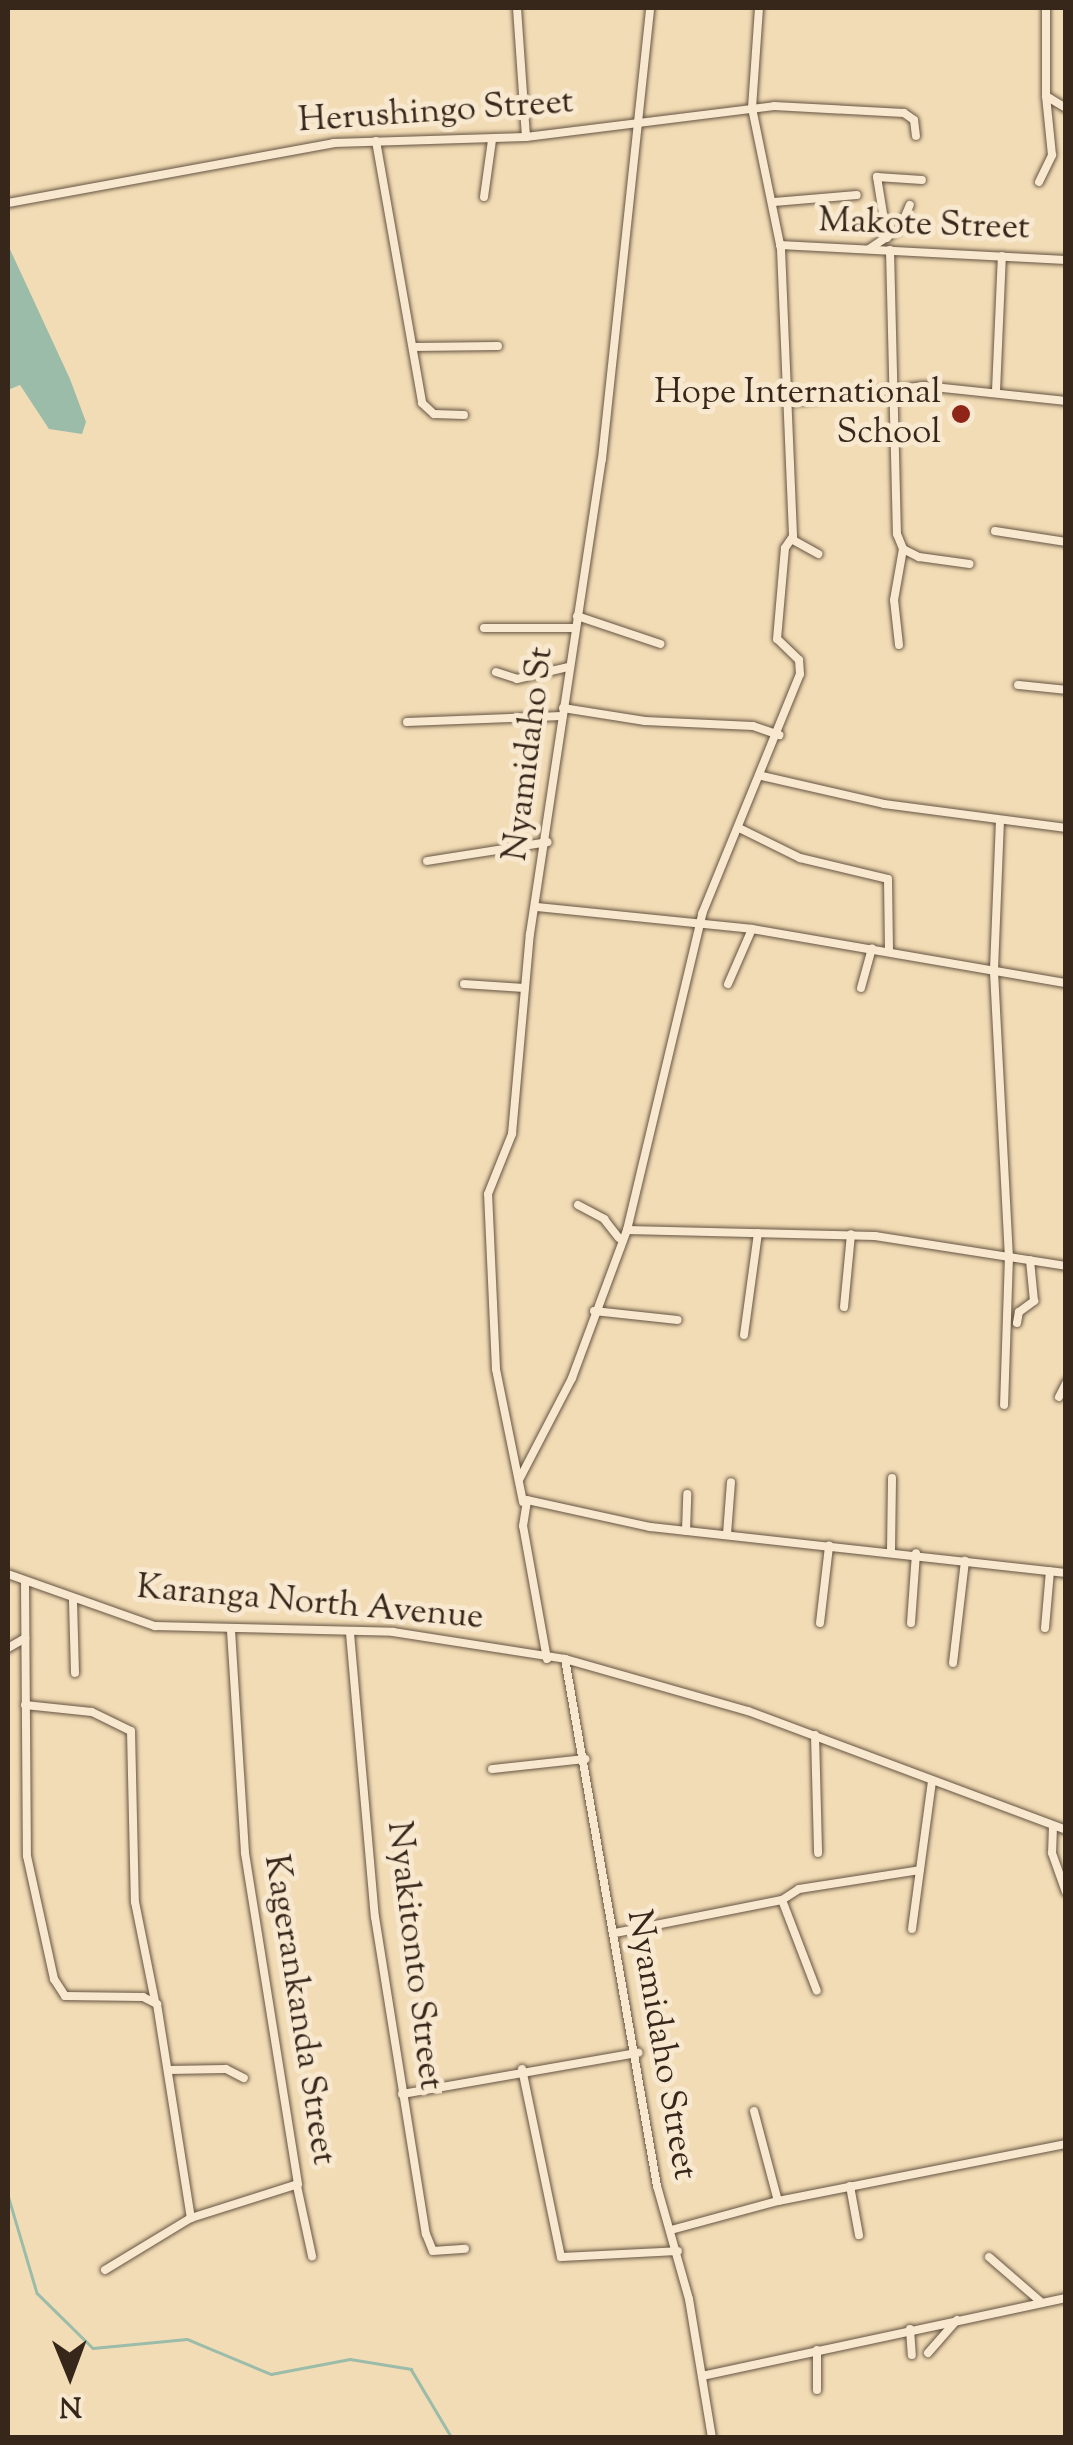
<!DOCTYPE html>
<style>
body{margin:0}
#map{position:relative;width:1073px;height:2445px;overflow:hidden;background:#f2dcb5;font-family:"Sorts Mill Goudy",serif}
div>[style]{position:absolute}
.water>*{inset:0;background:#9cbcaa}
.stream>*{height:2.5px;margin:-1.25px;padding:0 1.25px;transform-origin:1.25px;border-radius:1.25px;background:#9cbcaa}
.roads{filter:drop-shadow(0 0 2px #665442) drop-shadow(0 0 2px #665442)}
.minor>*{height:8px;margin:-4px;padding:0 4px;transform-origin:4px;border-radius:4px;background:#f7e8cf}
.dots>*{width:28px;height:28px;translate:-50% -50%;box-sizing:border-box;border:5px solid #f7e8cf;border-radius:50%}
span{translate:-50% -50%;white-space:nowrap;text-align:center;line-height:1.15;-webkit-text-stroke:10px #f7e8cf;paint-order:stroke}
.street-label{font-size:35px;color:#37271b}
.poi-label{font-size:35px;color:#37271b}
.right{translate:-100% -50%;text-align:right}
.frame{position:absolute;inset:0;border:10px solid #37271b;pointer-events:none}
.north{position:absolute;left:20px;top:2325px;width:100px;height:100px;-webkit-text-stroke:8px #f7e8cf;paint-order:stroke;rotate:179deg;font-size:28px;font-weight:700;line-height:40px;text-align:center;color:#37271b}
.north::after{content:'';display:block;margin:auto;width:35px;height:45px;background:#37271b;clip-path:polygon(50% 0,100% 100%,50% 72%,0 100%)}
</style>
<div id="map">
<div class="water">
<i style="clip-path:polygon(8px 245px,70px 379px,86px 422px,82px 434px,49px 429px,20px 385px,8px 390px)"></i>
</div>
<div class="stream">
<i style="left:8px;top:2195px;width:102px;rotate:73.5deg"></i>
<i style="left:37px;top:2293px;width:78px;rotate:44.5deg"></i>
<i style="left:93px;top:2348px;width:94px;rotate:-5.5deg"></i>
<i style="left:187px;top:2339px;width:91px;rotate:22.6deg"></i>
<i style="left:271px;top:2374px;width:80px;rotate:-10.8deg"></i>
<i style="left:350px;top:2359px;width:62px;rotate:9.3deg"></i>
<i style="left:411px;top:2369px;width:80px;rotate:59.3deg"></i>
</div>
<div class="roads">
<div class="minor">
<i style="left:517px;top:8px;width:129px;rotate:86deg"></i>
<i style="left:759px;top:8px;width:100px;rotate:94deg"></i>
<i style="left:752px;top:108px;width:144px;rotate:78.4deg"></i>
<i style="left:781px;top:249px;width:291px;rotate:87.6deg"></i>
<i style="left:793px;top:540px;width:29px;rotate:29deg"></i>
<i style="left:1046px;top:8px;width:88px;rotate:90deg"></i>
<i style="left:1046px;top:96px;width:23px;rotate:31deg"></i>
<i style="left:376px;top:141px;width:266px;rotate:80deg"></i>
<i style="left:422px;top:403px;width:16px;rotate:43deg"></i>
<i style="left:434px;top:414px;width:30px;rotate:2deg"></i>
<i style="left:1039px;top:182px;width:30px;rotate:-64deg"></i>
<i style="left:1052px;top:155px;width:59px;rotate:-95.8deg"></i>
<i style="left:484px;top:197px;width:58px;rotate:-82deg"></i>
<i style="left:774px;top:202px;width:83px;rotate:-4.8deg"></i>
<i style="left:8px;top:203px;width:331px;rotate:-10.4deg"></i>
<i style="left:334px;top:143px;width:192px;rotate:-1.8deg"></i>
<i style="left:526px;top:137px;width:250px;rotate:-7.1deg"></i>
<i style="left:774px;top:106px;width:130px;rotate:3.1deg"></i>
<i style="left:904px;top:113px;width:12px;rotate:35deg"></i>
<i style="left:914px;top:120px;width:16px;rotate:83deg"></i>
<i style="left:887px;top:238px;width:62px;rotate:-99.3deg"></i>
<i style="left:877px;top:177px;width:45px;rotate:3.8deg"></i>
<i style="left:780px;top:245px;width:286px;rotate:3deg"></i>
<i style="left:869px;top:249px;width:37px;rotate:-34deg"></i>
<i style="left:900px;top:228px;width:25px;rotate:-67deg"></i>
<i style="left:890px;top:250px;width:284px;rotate:88.6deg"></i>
<i style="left:897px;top:534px;width:16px;rotate:68deg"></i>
<i style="left:903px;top:549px;width:18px;rotate:27deg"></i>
<i style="left:919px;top:557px;width:51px;rotate:7.8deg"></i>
<i style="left:413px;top:347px;width:85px;rotate:-0.7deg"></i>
<i style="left:996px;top:391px;width:135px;rotate:-87.5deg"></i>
<i style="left:791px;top:402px;width:134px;rotate:-6.9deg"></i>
<i style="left:924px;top:386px;width:143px;rotate:6deg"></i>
<i style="left:995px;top:531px;width:72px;rotate:8.8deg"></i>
<i style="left:577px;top:616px;width:88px;rotate:18.6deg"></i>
<i style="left:484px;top:628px;width:90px"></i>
<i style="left:899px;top:645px;width:45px;rotate:-96.3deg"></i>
<i style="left:894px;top:600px;width:52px;rotate:-80deg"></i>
<i style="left:496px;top:672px;width:22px;rotate:18deg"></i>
<i style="left:517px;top:679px;width:52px;rotate:-13.2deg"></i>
<i style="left:1018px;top:685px;width:48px;rotate:5.9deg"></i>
<i style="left:563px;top:708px;width:83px;rotate:9deg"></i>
<i style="left:645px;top:721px;width:108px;rotate:2.7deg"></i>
<i style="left:753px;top:726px;width:28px;rotate:19deg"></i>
<i style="left:407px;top:722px;width:155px;rotate:-2.2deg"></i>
<i style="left:762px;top:776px;width:125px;rotate:12.9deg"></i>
<i style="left:884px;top:804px;width:184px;rotate:7.5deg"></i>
<i style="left:1000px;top:820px;width:152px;rotate:92.3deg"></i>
<i style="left:994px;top:972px;width:284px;rotate:87deg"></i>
<i style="left:1009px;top:1256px;width:149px;rotate:91.9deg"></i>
<i style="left:741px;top:829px;width:66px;rotate:26.2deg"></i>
<i style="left:800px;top:858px;width:90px;rotate:13.4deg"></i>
<i style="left:888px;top:879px;width:72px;rotate:89.2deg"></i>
<i style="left:427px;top:861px;width:122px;rotate:-8.9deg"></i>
<i style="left:536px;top:907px;width:217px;rotate:5.8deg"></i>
<i style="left:752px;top:929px;width:319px;rotate:9.8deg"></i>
<i style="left:464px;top:984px;width:60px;rotate:3.8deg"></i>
<i style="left:728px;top:984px;width:60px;rotate:-66.4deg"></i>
<i style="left:861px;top:988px;width:41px;rotate:-74.6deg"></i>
<i style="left:578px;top:1205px;width:30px;rotate:28deg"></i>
<i style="left:604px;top:1219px;width:24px;rotate:52deg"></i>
<i style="left:627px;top:1230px;width:325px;rotate:-76.6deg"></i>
<i style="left:702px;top:914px;width:259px;rotate:-67.8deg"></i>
<i style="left:800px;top:674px;width:14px;rotate:-94deg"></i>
<i style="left:799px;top:660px;width:30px;rotate:-136deg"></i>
<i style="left:777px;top:639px;width:91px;rotate:-85deg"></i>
<i style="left:785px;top:548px;width:14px;rotate:-56deg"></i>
<i style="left:844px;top:1307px;width:73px;rotate:-84.5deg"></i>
<i style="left:594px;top:1311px;width:84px;rotate:6.1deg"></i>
<i style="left:1017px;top:1323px;width:11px;rotate:-80deg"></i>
<i style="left:1019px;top:1312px;width:19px;rotate:-36deg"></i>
<i style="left:1034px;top:1301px;width:41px;rotate:-95.6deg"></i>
<i style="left:744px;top:1335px;width:103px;rotate:-82.2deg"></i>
<i style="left:1059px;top:1397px;width:16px;rotate:-63deg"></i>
<i style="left:519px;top:1480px;width:115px;rotate:-62.5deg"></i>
<i style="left:572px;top:1378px;width:158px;rotate:-69.6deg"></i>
<i style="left:627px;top:1230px;width:248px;rotate:1.4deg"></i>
<i style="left:875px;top:1236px;width:193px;rotate:8.9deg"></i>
<i style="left:523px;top:1502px;width:136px;rotate:-101.5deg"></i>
<i style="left:496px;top:1369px;width:175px;rotate:-92.6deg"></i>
<i style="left:488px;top:1194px;width:65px;rotate:-68.2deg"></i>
<i style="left:512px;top:1134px;width:201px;rotate:-84.9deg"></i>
<i style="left:530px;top:934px;width:480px;rotate:-81.4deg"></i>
<i style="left:602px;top:459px;width:454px;rotate:-83.9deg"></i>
<i style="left:686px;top:1531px;width:37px;rotate:-88deg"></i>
<i style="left:727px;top:1534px;width:52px;rotate:-85.6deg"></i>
<i style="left:891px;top:1551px;width:73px;rotate:-89.2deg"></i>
<i style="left:8px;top:1574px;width:156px;rotate:19.5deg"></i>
<i style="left:155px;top:1626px;width:238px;rotate:1.4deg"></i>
<i style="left:393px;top:1632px;width:174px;rotate:8.9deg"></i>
<i style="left:565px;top:1659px;width:190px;rotate:15.9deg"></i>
<i style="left:748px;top:1711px;width:340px;rotate:20.5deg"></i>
<i style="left:25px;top:1581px;width:275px;rotate:89.6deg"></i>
<i style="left:27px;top:1856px;width:126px;rotate:77.6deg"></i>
<i style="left:54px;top:1979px;width:20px;rotate:57deg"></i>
<i style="left:65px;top:1996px;width:78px;rotate:0.7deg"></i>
<i style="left:143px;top:1997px;width:16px;rotate:27deg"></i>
<i style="left:157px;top:2004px;width:217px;rotate:81deg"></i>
<i style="left:73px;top:1601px;width:72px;rotate:88.4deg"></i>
<i style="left:820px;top:1623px;width:78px;rotate:-83.3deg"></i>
<i style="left:911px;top:1623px;width:70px;rotate:-85.9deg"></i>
<i style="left:1045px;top:1628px;width:57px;rotate:-85deg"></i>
<i style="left:350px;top:1633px;width:285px;rotate:85deg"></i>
<i style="left:375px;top:1917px;width:321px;rotate:80.9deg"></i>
<i style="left:426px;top:2234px;width:18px;rotate:68deg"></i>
<i style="left:433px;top:2251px;width:32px;rotate:-4deg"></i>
<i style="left:8px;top:1648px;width:20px;rotate:-30deg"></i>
<i style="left:547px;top:1659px;width:135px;rotate:-100.2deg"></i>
<i style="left:523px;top:1526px;width:26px;rotate:-81deg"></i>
<i style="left:527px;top:1500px;width:126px;rotate:12.4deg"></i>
<i style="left:650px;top:1527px;width:419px;rotate:6.3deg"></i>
<i style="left:565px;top:1659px;width:535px;rotate:80.1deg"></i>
<i style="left:657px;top:2186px;width:117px;rotate:74.2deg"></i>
<i style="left:689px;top:2299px;width:141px;rotate:80.6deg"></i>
<i style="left:953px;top:1663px;width:103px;rotate:-83.3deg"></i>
<i style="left:25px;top:1705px;width:67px;rotate:6deg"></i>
<i style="left:92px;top:1712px;width:43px;rotate:26deg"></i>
<i style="left:131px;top:1731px;width:171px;rotate:88.7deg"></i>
<i style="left:135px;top:1902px;width:101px;rotate:78.6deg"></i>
<i style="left:815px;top:1735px;width:118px;rotate:88.5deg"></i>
<i style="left:492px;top:1769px;width:94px;rotate:-6.1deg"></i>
<i style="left:1053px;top:1826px;width:27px;rotate:92deg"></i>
<i style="left:1052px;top:1853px;width:41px;rotate:70.3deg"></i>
<i style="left:782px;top:1900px;width:20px;rotate:-33deg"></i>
<i style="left:799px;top:1889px;width:122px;rotate:-8.9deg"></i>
<i style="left:912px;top:1929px;width:149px;rotate:-82.3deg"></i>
<i style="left:615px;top:1933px;width:170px;rotate:-11.2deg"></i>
<i style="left:782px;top:1900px;width:97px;rotate:69deg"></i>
<i style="left:522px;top:2069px;width:192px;rotate:78.3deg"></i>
<i style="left:561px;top:2257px;width:117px;rotate:-2.9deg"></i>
<i style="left:168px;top:2070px;width:58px;rotate:-1deg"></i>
<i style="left:226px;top:2069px;width:20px;rotate:27deg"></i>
<i style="left:402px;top:2094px;width:240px;rotate:-9.9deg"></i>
<i style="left:754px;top:2111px;width:93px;rotate:75.1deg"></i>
<i style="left:297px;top:2186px;width:72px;rotate:77.9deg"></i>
<i style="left:850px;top:2186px;width:50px;rotate:79.6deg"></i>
<i style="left:671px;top:2230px;width:111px;rotate:-15.2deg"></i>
<i style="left:778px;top:2201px;width:294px;rotate:-11.2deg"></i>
<i style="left:989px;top:2257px;width:69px;rotate:40.9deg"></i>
<i style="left:105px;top:2270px;width:100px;rotate:-31.2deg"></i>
<i style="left:191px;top:2218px;width:112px;rotate:-17.6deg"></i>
<i style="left:298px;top:2184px;width:335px;rotate:-99.1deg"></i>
<i style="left:245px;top:1853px;width:222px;rotate:-93.6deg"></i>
<i style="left:910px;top:2329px;width:26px;rotate:86deg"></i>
<i style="left:928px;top:2353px;width:44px;rotate:-48.7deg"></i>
<i style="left:702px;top:2376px;width:372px;rotate:-12.1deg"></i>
<i style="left:817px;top:2390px;width:40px;rotate:-90deg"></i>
</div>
</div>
<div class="dots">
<i style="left:961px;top:414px;background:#8f2418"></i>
</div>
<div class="street-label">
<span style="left:436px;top:113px;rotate:-4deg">Herushingo Street</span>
<span style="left:924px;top:226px;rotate:2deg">Makote Street</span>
<span style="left:530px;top:754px;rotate:-83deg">Nyamidaho St</span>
<span style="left:310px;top:1604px;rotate:5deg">Karanga North Avenue</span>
<span style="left:413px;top:1956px;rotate:83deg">Nyakitonto Street</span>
<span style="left:298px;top:2010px;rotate:81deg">Kagerankanda Street</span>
<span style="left:660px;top:2045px;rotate:80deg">Nyamidaho Street</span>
</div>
<div class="poi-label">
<span class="right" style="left:941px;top:414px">Hope International<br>School</span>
</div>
<div class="frame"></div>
<div class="north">N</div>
</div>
